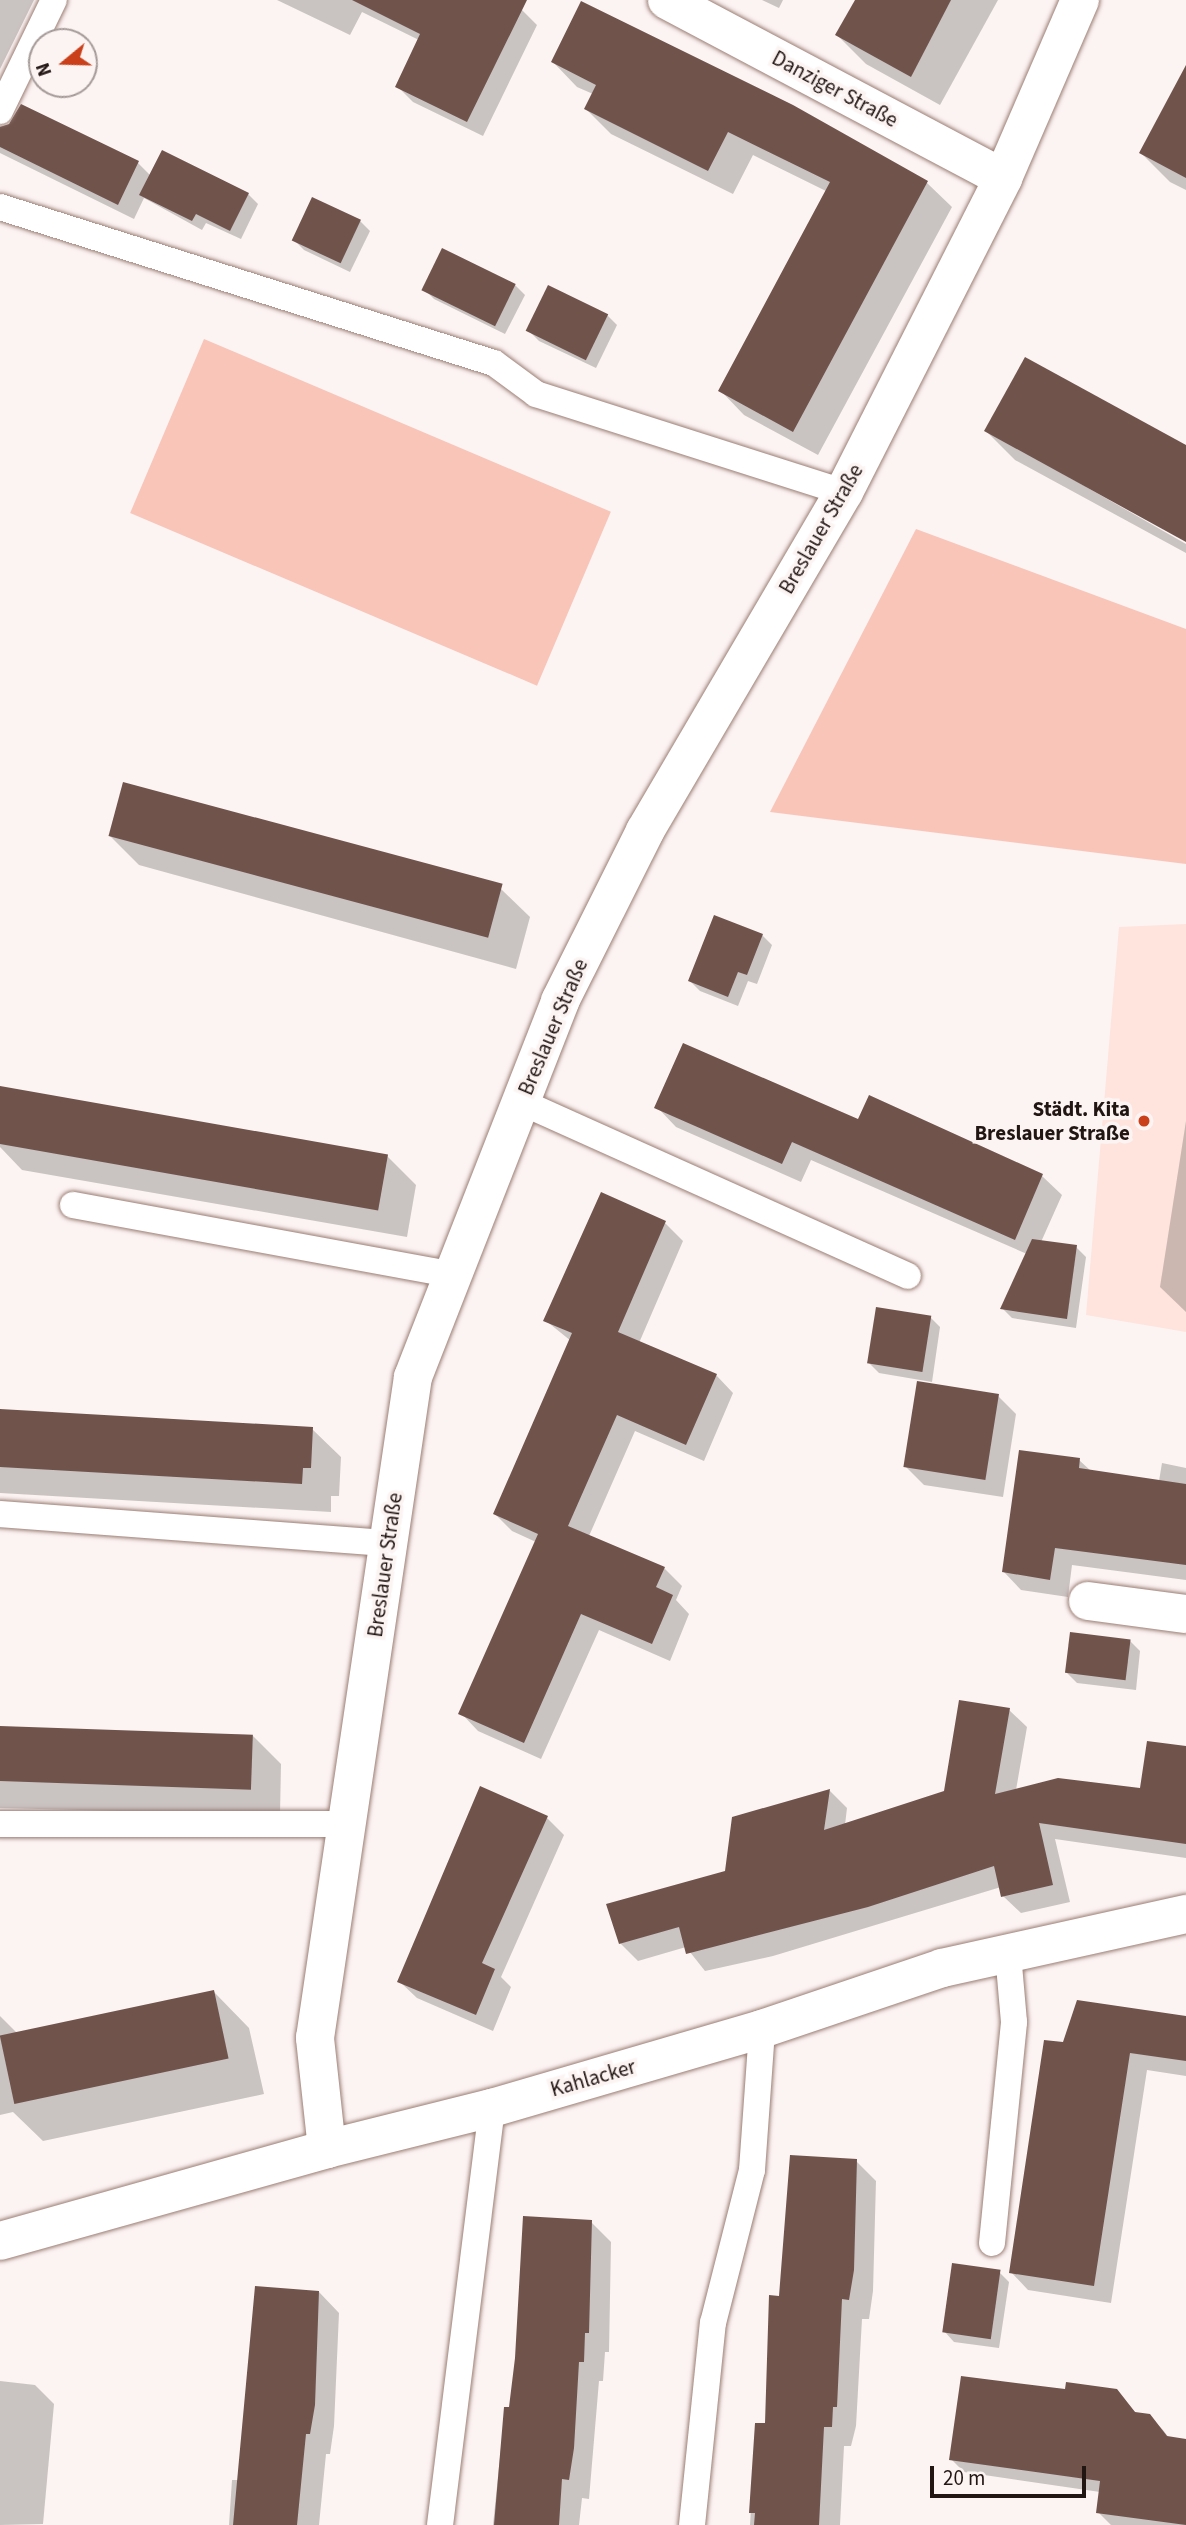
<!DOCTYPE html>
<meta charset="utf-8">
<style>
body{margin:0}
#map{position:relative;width:1186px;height:2525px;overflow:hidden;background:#fcf4f3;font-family:"Source Sans 3",sans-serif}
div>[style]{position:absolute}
.built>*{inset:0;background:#fee4dd}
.green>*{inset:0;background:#f8c5b8;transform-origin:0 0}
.shadow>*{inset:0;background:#0003}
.building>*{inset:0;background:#70544c;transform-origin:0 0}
.roads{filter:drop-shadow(0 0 2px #9b7d74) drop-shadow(0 0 2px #9b7d74)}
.service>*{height:26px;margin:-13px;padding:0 13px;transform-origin:13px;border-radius:13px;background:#fff}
.minor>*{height:38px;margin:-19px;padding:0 19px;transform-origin:19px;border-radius:19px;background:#fff}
.dots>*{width:19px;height:19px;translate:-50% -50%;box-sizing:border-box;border:4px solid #fcf4f3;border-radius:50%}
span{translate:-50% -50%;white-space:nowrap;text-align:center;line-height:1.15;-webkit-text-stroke:7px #fcf4f3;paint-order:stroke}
.street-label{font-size:21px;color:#221613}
.poi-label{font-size:21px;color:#221613;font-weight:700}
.right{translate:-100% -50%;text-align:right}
.north{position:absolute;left:28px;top:28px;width:70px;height:70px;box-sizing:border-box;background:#fcf4f3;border:2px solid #a59b99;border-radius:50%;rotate:251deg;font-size:19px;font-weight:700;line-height:28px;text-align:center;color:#221613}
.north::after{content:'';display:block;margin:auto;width:24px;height:32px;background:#c9401a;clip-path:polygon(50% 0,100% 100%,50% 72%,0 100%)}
.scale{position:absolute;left:930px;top:2466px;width:156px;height:32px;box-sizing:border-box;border:4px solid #221613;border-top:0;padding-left:9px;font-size:21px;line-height:24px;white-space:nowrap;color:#221613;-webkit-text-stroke:5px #fcf4f3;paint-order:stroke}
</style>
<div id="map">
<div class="built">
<i style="clip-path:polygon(1186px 924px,1186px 1332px,1086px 1315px,1119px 927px)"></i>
</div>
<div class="green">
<i style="left:204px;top:339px;width:442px;height:189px;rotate:23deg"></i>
<i style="clip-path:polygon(916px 529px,1186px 629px,1186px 864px,770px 812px)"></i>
</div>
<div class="shadow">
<i style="clip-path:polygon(0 0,34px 0,0 69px)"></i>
<i style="clip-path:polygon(277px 0,502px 0,522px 10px,537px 25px,483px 136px,413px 102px,397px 86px,419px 40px,362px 12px,350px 35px)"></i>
<i style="clip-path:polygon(762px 0,783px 0,779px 8px)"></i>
<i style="clip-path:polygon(856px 0,998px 0,940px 105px,866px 64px,837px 35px)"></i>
<i style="clip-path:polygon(553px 62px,792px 107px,927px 183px,952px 207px,818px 455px,744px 415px,720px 390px,826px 191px,753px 155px,733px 194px,611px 134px,586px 109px,593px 94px,577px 87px)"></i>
<i style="clip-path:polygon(1186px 81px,1186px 190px,1170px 182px,1141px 153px)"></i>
<i style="clip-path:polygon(10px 125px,138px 163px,151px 176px,248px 194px,258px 204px,241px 239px,206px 223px,202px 230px,144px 198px,134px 219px,0 153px,0 126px)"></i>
<i style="clip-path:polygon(360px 221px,370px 231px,350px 272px,304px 250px,294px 240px)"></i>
<i style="clip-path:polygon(515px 285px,525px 295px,505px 334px,434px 299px,424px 289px)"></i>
<i style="clip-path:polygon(607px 315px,617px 325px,596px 368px,539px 341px,529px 331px)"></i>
<i style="clip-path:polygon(986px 431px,1186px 447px,1186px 540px,1018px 448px,1186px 544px,1186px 553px,1015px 460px)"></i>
<i style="clip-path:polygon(110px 836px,501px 889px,530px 917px,516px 969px,139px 865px)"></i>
<i style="clip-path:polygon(762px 935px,772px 945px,757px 984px,748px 981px,738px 1006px,700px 991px,690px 981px)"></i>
<i style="clip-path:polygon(870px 1097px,1042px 1176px,1062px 1195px,1041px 1242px,1076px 1247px,1086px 1257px,1076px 1328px,1012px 1318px,1002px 1308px,1027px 1254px,811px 1160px,801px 1182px,676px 1127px,657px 1107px,859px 1121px)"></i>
<i style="clip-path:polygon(0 1104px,387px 1156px,416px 1185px,407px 1237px,22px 1170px,0 1147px)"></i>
<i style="clip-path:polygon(1186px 1121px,1186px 1312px,1160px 1287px)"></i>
<i style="clip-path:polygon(665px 1223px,683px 1241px,639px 1343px,716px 1375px,733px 1393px,704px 1461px,635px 1431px,589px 1536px,664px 1568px,682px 1586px,676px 1600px,689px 1614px,670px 1661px,599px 1630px,541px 1759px,478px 1731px,461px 1713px,536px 1542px,512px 1531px,495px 1514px,571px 1341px,545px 1320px)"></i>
<i style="clip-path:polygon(930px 1317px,940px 1327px,932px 1382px,879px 1373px,869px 1363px)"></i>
<i style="clip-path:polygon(998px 1396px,1016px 1414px,1003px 1497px,924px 1485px,906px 1467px)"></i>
<i style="clip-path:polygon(0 1411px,312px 1429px,341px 1457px,339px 1496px,331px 1496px,331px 1512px,0 1493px)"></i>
<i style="clip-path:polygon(1079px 1460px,1091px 1471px,1159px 1481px,1162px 1463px,1186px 1468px,1186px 1580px,1072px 1565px,1068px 1597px,1021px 1590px,1004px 1572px)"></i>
<i style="clip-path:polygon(1130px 1641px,1140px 1651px,1136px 1690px,1077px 1683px,1067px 1673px)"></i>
<i style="clip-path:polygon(1009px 1710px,1027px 1727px,1016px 1790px,1142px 1790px,1186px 1748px,1186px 1858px,1055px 1839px,1070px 1902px,1021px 1913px,1003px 1896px,1001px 1887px,773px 1956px,705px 1971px,686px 1947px,638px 1961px,620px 1943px,727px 1872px,734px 1818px,830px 1791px,847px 1808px,845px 1825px,945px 1792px)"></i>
<i style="clip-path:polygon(0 1729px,252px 1735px,281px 1764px,280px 1815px,0 1808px)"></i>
<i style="clip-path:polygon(547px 1818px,564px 1835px,501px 1977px,511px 1987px,493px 2031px,417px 1998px,399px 1981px)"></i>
<i style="clip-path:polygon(214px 1992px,249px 2028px,264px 2094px,43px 2141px,13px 2112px,0 2115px,0 2016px,18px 2034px)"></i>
<i style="clip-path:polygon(1186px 2018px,1186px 2076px,1147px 2070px,1111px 2303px,1028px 2290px,1011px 2272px,1065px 2044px)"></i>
<i style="clip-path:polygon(856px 2161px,876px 2181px,873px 2291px,869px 2319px,862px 2319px,856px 2426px,851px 2446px,844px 2446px,840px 2525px,750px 2525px,756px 2425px,767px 2425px,781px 2298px)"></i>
<i style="clip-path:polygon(591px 2222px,611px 2242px,609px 2352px,605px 2352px,603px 2381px,599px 2381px,589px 2499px,582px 2498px,579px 2525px,493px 2525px,505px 2409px,511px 2408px)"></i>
<i style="clip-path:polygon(999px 2272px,1009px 2282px,999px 2348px,954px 2342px,944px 2331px)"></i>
<i style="clip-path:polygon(319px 2292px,339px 2313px,334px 2426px,330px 2454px,326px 2454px,319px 2525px,229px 2525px,232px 2480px,238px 2480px)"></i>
<i style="clip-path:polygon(0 2381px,35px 2385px,54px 2404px,43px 2524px,0 2525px)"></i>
<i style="clip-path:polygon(1066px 2391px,1116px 2391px,1137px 2414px,1149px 2416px,1163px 2430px,1186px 2460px,1186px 2525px,1111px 2525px,1098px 2512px,1100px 2492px,964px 2472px,951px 2459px)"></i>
</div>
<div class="building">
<i style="clip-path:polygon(352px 0,527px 0,467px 122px,395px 87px,420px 34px)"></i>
<i style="clip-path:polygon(855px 0,951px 0,911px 77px,835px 35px)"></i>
<i style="clip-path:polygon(581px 1px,793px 105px,928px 181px,793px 432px,718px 391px,830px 182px,728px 132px,708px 171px,584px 109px,596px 85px,551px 62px)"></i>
<i style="clip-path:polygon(1186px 65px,1186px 178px,1139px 153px)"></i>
<i style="clip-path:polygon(21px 104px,139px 161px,118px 205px,0 147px,0 127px,9px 124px)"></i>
<i style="clip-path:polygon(162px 150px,249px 193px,230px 231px,196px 214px,192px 221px,139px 195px)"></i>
<i style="left:312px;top:197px;width:54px;height:48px;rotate:25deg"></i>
<i style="left:442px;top:248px;width:82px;height:47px;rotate:26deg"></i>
<i style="left:548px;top:285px;width:67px;height:51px;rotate:26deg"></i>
<i style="clip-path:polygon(1025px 357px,1186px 445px,1186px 542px,984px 431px)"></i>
<i style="left:123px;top:782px;width:393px;height:56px;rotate:15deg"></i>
<i style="clip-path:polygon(714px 915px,763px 934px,747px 975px,738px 972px,728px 997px,688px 981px)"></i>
<i style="clip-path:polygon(683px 1043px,858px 1119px,869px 1095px,1043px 1174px,1015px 1240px,792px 1142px,782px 1164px,654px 1108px)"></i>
<i style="left:0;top:1086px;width:394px;height:57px;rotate:10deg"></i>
<i style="clip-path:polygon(601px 1192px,666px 1221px,618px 1332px,717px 1374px,686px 1445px,617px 1415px,568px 1526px,665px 1567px,656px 1587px,673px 1595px,652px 1644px,581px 1614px,524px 1743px,458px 1714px,538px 1534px,493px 1514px,572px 1333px,543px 1321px)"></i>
<i style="clip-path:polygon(1032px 1239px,1077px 1245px,1067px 1319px,1000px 1309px)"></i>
<i style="left:876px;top:1307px;width:56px;height:57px;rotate:9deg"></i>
<i style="left:917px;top:1381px;width:83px;height:87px;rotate:9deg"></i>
<i style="clip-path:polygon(0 1409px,313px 1427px,311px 1468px,303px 1468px,302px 1484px,0 1467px)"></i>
<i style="clip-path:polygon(1019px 1450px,1080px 1458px,1079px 1468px,1186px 1484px,1186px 1565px,1055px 1548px,1050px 1580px,1002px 1572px)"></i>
<i style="left:1070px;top:1632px;width:61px;height:41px;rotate:7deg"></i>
<i style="clip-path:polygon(959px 1700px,1010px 1708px,995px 1794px,1058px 1778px,1140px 1788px,1147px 1741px,1186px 1746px,1186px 1844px,1039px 1823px,1053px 1885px,1001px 1897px,994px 1866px,868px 1907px,686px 1954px,679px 1927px,619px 1944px,606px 1904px,725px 1871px,732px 1817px,830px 1789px,824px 1830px,944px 1791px)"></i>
<i style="left:0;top:1726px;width:253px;height:55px;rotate:2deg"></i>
<i style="clip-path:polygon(480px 1786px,548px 1816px,482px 1963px,495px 1969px,476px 2015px,397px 1982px)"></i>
<i style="left:214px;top:1990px;width:70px;height:219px;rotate:78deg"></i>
<i style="clip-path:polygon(1077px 2000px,1186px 2016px,1186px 2061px,1130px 2053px,1094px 2286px,1009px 2273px,1044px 2040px,1063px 2042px)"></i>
<i style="clip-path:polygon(790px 2155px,857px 2159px,854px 2270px,849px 2300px,842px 2299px,837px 2407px,833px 2407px,832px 2427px,824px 2427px,819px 2525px,754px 2525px,755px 2513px,749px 2513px,755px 2423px,765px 2423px,769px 2295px,779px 2296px)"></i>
<i style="clip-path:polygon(523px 2216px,592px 2220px,589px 2333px,585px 2333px,584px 2362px,579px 2362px,574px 2448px,569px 2480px,562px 2479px,559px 2525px,494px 2525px,504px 2407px,509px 2407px,515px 2358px)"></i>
<i style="left:952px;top:2263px;width:49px;height:70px;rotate:8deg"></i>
<i style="clip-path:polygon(255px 2286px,319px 2291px,315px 2405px,310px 2434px,306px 2434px,297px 2525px,233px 2525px)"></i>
<i style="clip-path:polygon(961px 2376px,1065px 2389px,1066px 2382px,1117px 2389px,1135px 2412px,1150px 2414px,1167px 2436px,1186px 2439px,1186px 2525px,1096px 2513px,1100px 2481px,949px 2460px)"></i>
</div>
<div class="roads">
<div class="service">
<i style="left:0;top:111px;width:123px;rotate:-64.1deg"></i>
<i style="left:0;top:207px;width:518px;rotate:17.53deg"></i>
<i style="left:494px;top:363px;width:52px;rotate:36.4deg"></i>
<i style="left:536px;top:394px;width:323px;rotate:17.7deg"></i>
<i style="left:521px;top:1102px;width:424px;rotate:24.2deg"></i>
<i style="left:73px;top:1205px;width:386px;rotate:10.4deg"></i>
<i style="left:0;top:1514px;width:390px;rotate:4.3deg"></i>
<i style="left:0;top:1824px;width:347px"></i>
<i style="left:992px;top:2243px;width:222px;rotate:-84.3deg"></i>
<i style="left:1014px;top:2022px;width:68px;rotate:-95deg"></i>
<i style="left:440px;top:2525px;width:420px;rotate:-82.9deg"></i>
<i style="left:692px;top:2525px;width:203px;rotate:-84.1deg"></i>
<i style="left:713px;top:2323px;width:158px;rotate:-75.7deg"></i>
<i style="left:752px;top:2170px;width:141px;rotate:-85.9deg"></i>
</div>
<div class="minor">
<i style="left:667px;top:0;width:380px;rotate:27.9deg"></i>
<i style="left:1088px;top:1601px;width:99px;rotate:7.6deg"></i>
<i style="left:327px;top:2149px;width:112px;rotate:-96.2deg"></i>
<i style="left:315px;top:2038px;width:668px;rotate:-81.57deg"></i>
<i style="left:413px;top:1377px;width:404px;rotate:-68.6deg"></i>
<i style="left:560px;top:1001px;width:190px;rotate:-63.4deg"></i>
<i style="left:645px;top:831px;width:393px;rotate:-59.6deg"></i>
<i style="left:844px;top:492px;width:352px;rotate:-63.1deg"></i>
<i style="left:1003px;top:178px;width:194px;rotate:-66.6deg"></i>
<i style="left:0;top:2241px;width:340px;rotate:-15.7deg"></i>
<i style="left:327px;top:2149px;width:170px;rotate:-14deg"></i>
<i style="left:492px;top:2108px;width:281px;rotate:-16.3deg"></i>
<i style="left:762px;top:2029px;width:190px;rotate:-18.7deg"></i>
<i style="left:942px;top:1968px;width:250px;rotate:-12.5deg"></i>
</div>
</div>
<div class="dots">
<i style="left:1144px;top:1121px;background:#c9401a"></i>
</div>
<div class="street-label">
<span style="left:835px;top:89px;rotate:28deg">Danziger Straße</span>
<span style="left:821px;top:529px;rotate:-60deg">Breslauer Straße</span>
<span style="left:553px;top:1027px;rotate:-67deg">Breslauer Straße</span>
<span style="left:385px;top:1565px;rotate:-82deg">Breslauer Straße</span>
<span style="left:593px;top:2078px;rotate:-16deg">Kahlacker</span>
</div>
<div class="poi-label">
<span class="right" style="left:1130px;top:1121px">Städt. Kita<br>Breslauer Straße</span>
</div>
<div class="north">N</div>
<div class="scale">20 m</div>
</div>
